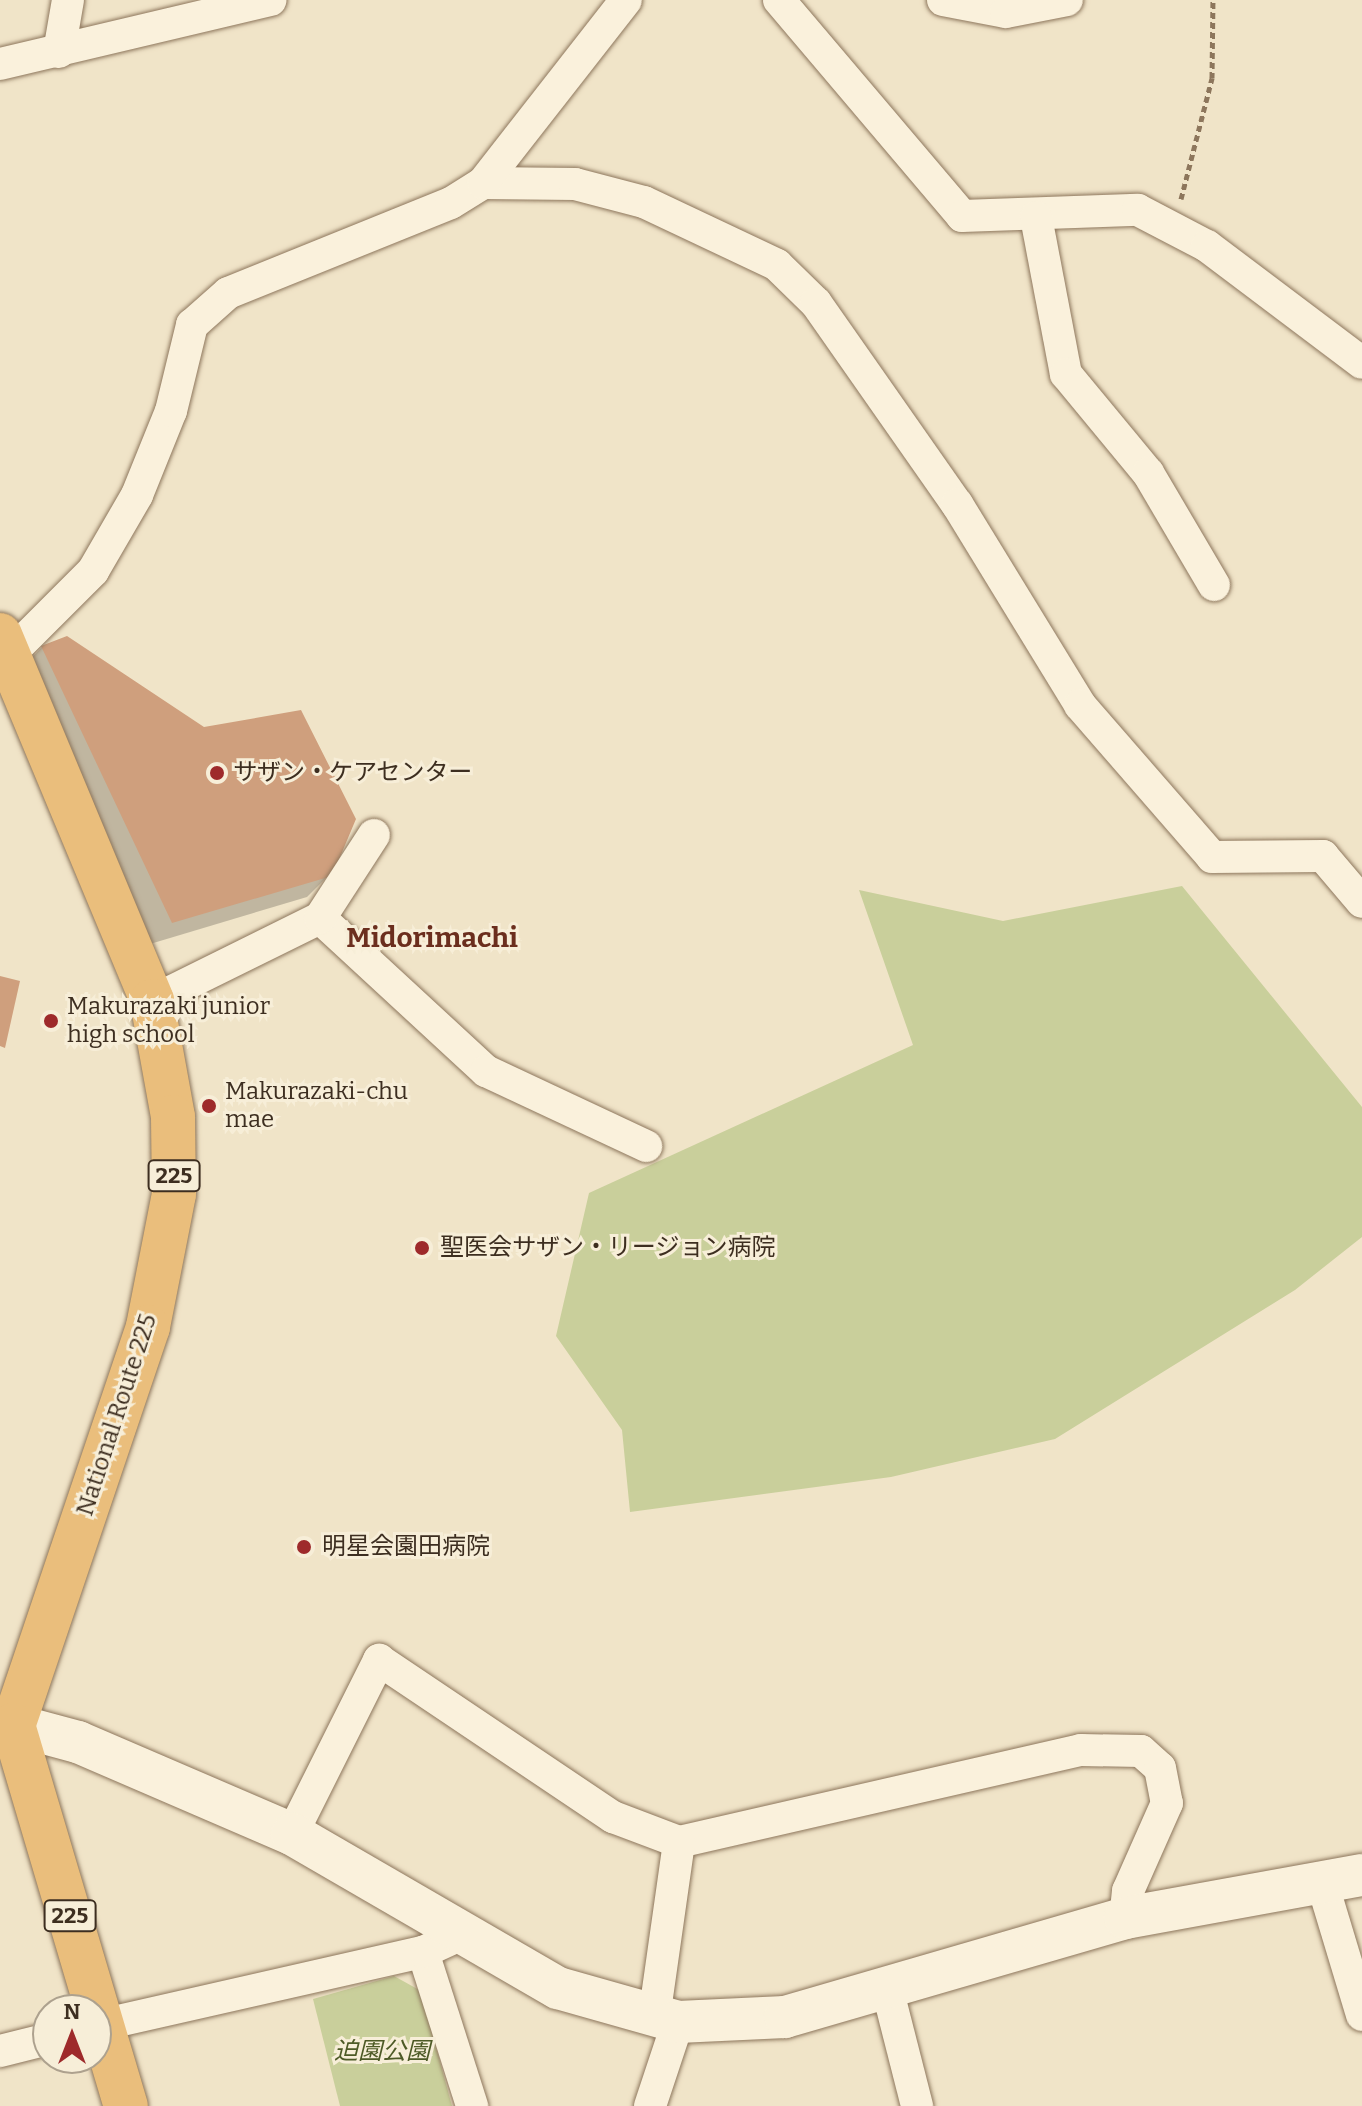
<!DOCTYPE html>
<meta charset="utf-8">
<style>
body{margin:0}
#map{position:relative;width:1362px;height:2106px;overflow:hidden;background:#f0e4c8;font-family:Bitter,"Noto Sans JP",serif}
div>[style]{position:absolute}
.green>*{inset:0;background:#c9cf9b}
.shadow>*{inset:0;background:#0003}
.building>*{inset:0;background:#cf9f7d}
.path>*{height:5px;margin-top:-2.5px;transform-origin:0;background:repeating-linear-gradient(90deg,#8d765c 0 6px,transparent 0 10px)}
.roads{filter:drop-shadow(0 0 2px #8d765c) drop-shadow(0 0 2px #8d765c)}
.minor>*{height:32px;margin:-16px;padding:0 16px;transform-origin:16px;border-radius:16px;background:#faf1dc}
.tertiary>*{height:42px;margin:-21px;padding:0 21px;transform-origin:21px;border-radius:21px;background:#faf1dc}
.trunk>*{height:44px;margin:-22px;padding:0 22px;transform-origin:22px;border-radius:22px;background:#eabe7c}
.dots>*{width:22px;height:22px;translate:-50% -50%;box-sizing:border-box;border:4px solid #f7eed8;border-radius:50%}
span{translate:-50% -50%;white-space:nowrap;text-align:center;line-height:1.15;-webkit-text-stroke:6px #f7eed8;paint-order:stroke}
.shield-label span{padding:2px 6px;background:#f7eed8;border:2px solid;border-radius:6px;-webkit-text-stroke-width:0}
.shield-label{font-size:22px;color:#3d2e20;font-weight:700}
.poi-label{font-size:24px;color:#3d2e20}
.left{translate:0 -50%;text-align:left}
.street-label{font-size:24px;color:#3d2e20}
.park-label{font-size:24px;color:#4d5a26;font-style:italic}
.quarter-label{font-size:28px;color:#6b2e1e;font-weight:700}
.north{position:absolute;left:32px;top:1994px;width:80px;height:80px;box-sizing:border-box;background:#f7eed8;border:2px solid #ada18e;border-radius:50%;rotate:0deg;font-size:22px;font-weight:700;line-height:32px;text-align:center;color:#3d2e20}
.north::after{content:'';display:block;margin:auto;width:28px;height:36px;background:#9e2a2b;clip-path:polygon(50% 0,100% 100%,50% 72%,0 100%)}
</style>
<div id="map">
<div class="green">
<i style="clip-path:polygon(1182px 886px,1362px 1107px,1362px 1237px,1295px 1290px,1055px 1439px,891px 1477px,630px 1512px,622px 1430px,556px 1336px,589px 1193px,913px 1045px,859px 890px,1003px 921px)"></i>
<i style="clip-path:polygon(394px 1976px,421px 1991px,452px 2106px,340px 2106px,313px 1999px)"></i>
</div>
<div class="shadow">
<i style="clip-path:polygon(42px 647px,204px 729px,330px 874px,307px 897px,150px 944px,20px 670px)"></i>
</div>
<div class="building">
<i style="clip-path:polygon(67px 636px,204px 727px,301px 710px,356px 819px,332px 876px,172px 923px,41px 646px)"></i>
<i style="clip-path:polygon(0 976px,20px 981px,5px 1048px,0 1046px)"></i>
</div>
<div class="path">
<i style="left:1181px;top:199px;width:125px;rotate:-75.6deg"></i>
<i style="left:1212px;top:78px;width:78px;rotate:-89.3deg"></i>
</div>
<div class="roads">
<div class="minor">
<i style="left:779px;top:0;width:283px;rotate:49.7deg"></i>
<i style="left:962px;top:216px;width:176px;rotate:-2deg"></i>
<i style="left:1138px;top:210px;width:78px;rotate:27.6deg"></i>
<i style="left:1207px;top:246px;width:194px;rotate:37deg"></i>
<i style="left:943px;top:0;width:64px;rotate:10.8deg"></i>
<i style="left:1006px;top:12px;width:62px;rotate:-11.1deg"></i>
<i style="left:59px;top:52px;width:53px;rotate:-80.2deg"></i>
<i style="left:0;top:64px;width:278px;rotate:-13.3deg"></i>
<i style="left:483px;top:183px;width:92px;rotate:0.6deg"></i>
<i style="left:575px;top:184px;width:71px;rotate:14.6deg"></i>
<i style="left:644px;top:202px;width:147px;rotate:25.3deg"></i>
<i style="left:777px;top:265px;width:54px;rotate:44.3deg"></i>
<i style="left:816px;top:303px;width:246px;rotate:55deg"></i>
<i style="left:957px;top:504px;width:236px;rotate:58.5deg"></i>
<i style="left:1080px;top:705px;width:201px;rotate:49deg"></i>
<i style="left:1212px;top:857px;width:111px;rotate:-0.5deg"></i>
<i style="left:1323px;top:856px;width:60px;rotate:49.7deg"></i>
<i style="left:1036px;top:217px;width:160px;rotate:79.2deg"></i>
<i style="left:1066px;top:374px;width:129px;rotate:50.4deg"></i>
<i style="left:1148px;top:473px;width:130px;rotate:59.5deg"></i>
<i style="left:9px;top:655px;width:119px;rotate:-45deg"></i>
<i style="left:93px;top:571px;width:88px;rotate:-59.9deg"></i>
<i style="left:137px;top:495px;width:91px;rotate:-68deg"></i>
<i style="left:171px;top:411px;width:89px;rotate:-76.3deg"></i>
<i style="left:192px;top:325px;width:48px;rotate:-41.6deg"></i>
<i style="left:228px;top:293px;width:240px;rotate:-22deg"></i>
<i style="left:451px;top:203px;width:38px;rotate:-32deg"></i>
<i style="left:483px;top:183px;width:232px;rotate:-52deg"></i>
<i style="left:320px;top:918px;width:226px;rotate:42.7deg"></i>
<i style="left:486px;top:1071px;width:177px;rotate:25.1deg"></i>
<i style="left:152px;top:1001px;width:187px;rotate:-26.3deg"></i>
<i style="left:320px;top:918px;width:99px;rotate:-57deg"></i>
<i style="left:292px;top:1834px;width:195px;rotate:-63.4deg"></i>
<i style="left:379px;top:1660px;width:282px;rotate:33.9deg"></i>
<i style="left:613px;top:1817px;width:71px;rotate:20.7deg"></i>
<i style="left:679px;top:1842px;width:412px;rotate:-12.9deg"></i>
<i style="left:1081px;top:1750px;width:60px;rotate:1deg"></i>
<i style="left:1141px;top:1751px;width:25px;rotate:42deg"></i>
<i style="left:1160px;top:1768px;width:36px;rotate:79deg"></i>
<i style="left:1167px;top:1803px;width:96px;rotate:113.9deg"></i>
<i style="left:1128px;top:1891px;width:27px;rotate:96deg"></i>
<i style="left:1321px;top:1879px;width:142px;rotate:73.2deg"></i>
<i style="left:423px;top:1952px;width:162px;rotate:72.3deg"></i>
<i style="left:887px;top:1988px;width:122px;rotate:75.7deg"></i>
<i style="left:654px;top:2018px;width:178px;rotate:-81.9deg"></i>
<i style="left:96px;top:2026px;width:335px;rotate:-12.8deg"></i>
<i style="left:423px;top:1952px;width:43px;rotate:-24.8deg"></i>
<i style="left:0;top:2051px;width:49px;rotate:-14deg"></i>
<i style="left:650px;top:2106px;width:89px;rotate:-71.6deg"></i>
</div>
<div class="tertiary">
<i style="left:0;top:1721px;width:81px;rotate:15.1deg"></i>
<i style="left:78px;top:1742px;width:233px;rotate:23.3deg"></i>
<i style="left:292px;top:1834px;width:307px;rotate:30.1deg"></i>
<i style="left:558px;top:1988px;width:125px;rotate:15.8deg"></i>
<i style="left:678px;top:2022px;width:107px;rotate:-2.7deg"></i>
<i style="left:785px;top:2017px;width:354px;rotate:-16.2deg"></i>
<i style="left:1125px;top:1918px;width:241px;rotate:-10.3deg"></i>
</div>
<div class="trunk">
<i style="left:0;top:635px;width:396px;rotate:67.4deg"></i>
<i style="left:152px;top:1001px;width:118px;rotate:79.7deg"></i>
<i style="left:173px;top:1117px;width:77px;rotate:89.3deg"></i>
<i style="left:174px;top:1194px;width:136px;rotate:101.1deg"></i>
<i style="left:148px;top:1327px;width:420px;rotate:108.7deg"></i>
<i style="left:13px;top:1725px;width:397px;rotate:73.5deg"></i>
</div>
</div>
<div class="dots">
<i style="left:217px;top:773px;background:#9e2a2b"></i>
<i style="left:51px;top:1021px;background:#9e2a2b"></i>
<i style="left:209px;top:1106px;background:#9e2a2b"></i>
<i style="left:422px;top:1248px;background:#9e2a2b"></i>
<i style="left:304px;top:1547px;background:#9e2a2b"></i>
</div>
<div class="shield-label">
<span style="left:174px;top:1176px">225</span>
<span style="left:70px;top:1916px">225</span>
</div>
<div class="poi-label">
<span class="left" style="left:233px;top:773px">サザン・ケアセンター</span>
<span class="left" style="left:67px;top:1021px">Makurazaki junior<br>high school</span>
<span class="left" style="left:225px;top:1106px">Makurazaki-chu<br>mae</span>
<span class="left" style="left:440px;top:1248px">聖医会サザン・リージョン病院</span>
<span class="left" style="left:322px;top:1547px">明星会園田病院</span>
</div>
<div class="street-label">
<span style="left:117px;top:1415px;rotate:-72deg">National Route 225</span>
</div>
<div class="park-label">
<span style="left:382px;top:2052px">迫園公園</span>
</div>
<div class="quarter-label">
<span style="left:432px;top:938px">Midorimachi</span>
</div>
<div class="north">N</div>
</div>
